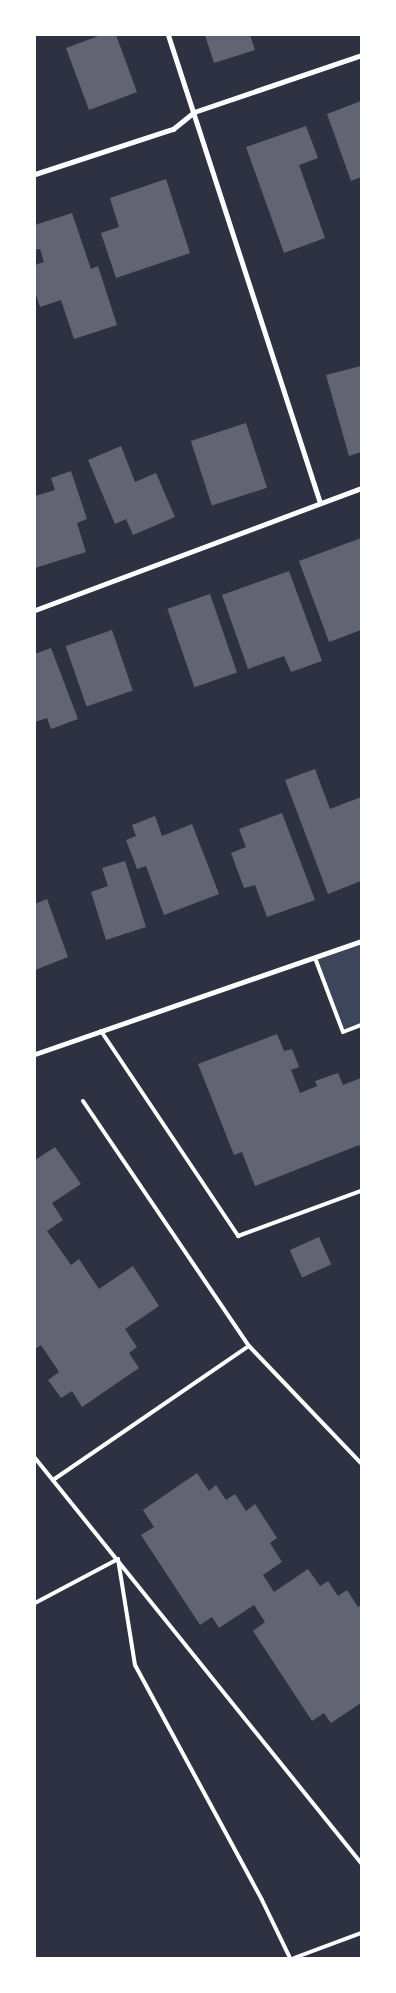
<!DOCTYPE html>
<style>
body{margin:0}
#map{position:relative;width:396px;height:1993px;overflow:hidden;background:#2d3142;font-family:Inter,sans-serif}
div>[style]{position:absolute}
.green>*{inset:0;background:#3c4559}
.building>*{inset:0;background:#626471;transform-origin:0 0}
.service>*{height:4px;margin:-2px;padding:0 2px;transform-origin:2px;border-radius:2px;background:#fff}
.minor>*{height:5px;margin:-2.5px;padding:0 2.5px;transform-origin:2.5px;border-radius:2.5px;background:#fff}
span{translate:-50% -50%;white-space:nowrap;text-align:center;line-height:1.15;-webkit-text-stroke:4.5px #fff;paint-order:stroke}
.frame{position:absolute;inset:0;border:36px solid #fff;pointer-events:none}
</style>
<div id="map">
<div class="green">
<i style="clip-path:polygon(361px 941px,361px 1025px,343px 1032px,315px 958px)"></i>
</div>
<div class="building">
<i style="clip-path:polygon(101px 35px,116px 35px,137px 92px,89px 110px,66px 48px)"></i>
<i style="clip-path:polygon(205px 35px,250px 35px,255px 50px,214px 63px)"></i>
<i style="clip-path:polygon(361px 101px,361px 177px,351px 181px,327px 114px)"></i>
<i style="clip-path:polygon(306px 126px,318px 158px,299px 165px,325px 238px,284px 253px,246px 147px)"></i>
<i style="clip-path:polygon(166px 179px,190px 253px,116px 278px,101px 233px,119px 227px,110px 198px)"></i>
<i style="clip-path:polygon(72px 213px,91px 269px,98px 266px,117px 325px,74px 339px,61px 300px,40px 307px,35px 291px,35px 265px,44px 262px,40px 249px,35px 250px,35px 225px)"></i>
<i style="clip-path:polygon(361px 366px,361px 452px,349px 456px,326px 375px)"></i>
<i style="left:246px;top:423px;width:68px;height:58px;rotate:72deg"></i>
<i style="clip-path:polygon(121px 446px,135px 482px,156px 473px,175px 517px,133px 535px,126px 519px,115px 524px,88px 460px)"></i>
<i style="clip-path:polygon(71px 471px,87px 519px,77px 523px,86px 552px,35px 568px,35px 496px,55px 490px,51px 478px)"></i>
<i style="clip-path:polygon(361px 538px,361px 630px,329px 642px,299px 561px)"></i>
<i style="clip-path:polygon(289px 571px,322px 661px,291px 672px,284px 656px,248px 669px,222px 595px)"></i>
<i style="left:210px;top:594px;width:83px;height:45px;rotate:71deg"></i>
<i style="left:112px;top:630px;width:64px;height:49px;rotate:71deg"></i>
<i style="clip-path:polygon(51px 648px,78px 719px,51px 729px,47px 718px,35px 722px,35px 654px)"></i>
<i style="clip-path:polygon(315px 769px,330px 809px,361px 797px,361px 881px,328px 894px,285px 780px)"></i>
<i style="clip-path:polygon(282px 813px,315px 900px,267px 917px,255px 885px,244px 888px,231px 853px,246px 847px,239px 829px)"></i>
<i style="clip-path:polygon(155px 816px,162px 836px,192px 824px,219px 894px,164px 915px,146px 866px,137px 869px,126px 840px,136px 836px,132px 825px)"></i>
<i style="clip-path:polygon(125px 861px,146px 927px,106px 940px,91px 892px,108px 886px,102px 868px)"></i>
<i style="clip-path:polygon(47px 899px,68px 957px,35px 970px,35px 904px)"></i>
<i style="clip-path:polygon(277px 1034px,284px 1051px,292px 1049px,299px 1067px,291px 1070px,300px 1093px,317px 1086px,315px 1081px,338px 1073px,343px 1085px,361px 1078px,361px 1150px,359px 1145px,255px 1186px,242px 1152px,234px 1155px,198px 1064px)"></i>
<i style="clip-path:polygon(55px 1147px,81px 1184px,52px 1203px,63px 1220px,47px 1231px,71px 1265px,79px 1259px,99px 1289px,133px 1266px,159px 1306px,125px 1329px,137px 1347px,129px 1353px,139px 1368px,82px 1407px,72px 1391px,61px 1398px,48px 1380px,59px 1372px,41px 1345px,35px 1349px,35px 1160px)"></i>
<i style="left:319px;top:1237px;width:30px;height:32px;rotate:66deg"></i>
<i style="clip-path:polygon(197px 1473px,209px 1491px,216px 1485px,226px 1500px,235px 1494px,246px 1511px,255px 1504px,277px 1538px,270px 1543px,282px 1562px,263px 1575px,274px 1592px,308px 1569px,320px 1586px,328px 1581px,338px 1596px,347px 1590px,358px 1607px,361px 1605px,361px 1703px,331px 1723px,324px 1713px,312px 1721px,253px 1631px,265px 1622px,254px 1605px,219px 1628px,212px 1617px,200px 1625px,141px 1535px,154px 1527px,143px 1510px)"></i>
</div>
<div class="service">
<i style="left:315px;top:958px;width:79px;rotate:69.3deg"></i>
<i style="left:343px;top:1032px;width:19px;rotate:-21deg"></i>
<i style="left:101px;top:1031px;width:247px;rotate:56.2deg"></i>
<i style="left:238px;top:1236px;width:131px;rotate:-20.1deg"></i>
<i style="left:83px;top:1101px;width:296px;rotate:55.9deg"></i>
<i style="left:249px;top:1346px;width:162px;rotate:46.3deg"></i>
<i style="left:35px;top:1458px;width:520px;rotate:51.17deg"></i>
<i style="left:53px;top:1480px;width:237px;rotate:-34.4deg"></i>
<i style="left:35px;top:1603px;width:94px;rotate:-27.9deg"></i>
<i style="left:118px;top:1559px;width:107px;rotate:80.9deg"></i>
<i style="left:135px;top:1665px;width:267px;rotate:61.6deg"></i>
<i style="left:262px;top:1900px;width:64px;rotate:64.2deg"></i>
<i style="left:294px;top:1958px;width:72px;rotate:-20.5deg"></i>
</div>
<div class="minor">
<i style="left:168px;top:35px;width:491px;rotate:72deg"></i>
<i style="left:35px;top:174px;width:145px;rotate:-18.1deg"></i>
<i style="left:173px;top:129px;width:27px;rotate:-39deg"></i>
<i style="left:194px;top:112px;width:176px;rotate:-18.8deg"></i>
<i style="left:35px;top:610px;width:348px;rotate:-20.5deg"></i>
<i style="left:35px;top:1054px;width:345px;rotate:-19.1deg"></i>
</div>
<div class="frame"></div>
</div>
